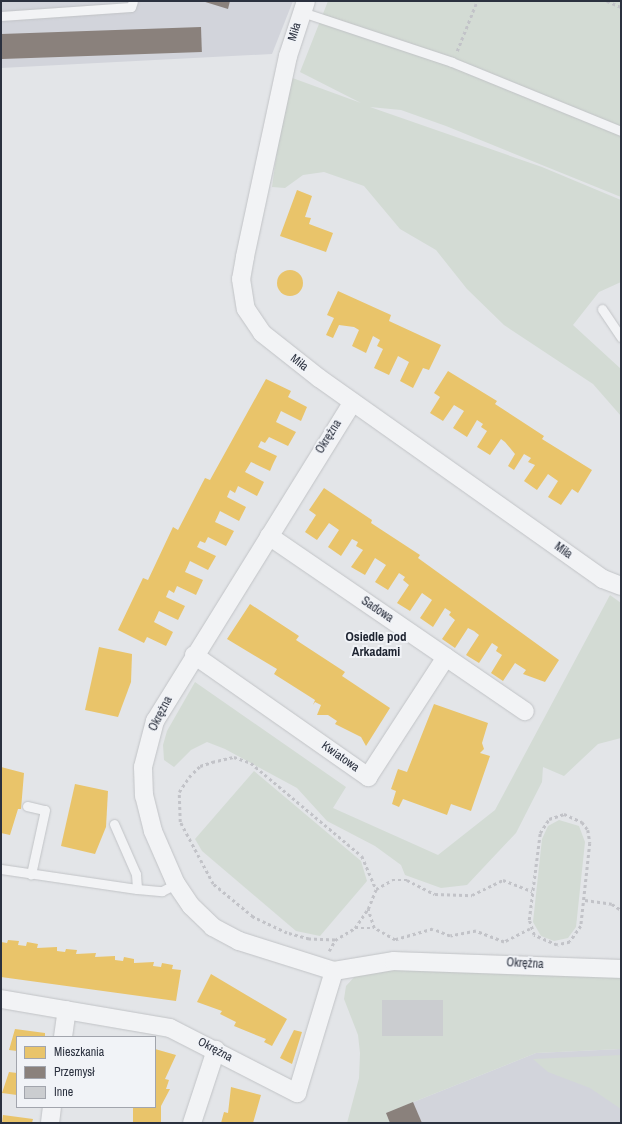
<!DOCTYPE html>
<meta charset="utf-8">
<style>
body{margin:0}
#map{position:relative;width:622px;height:1124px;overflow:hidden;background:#e3e5e8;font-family:"Archivo Narrow",sans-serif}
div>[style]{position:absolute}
.built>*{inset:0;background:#d2d4db}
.green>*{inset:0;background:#d3dbd4}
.homes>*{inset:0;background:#e9c46a}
.round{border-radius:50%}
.industry>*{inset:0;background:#8a817c;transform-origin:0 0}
.building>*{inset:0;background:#cbcdd0;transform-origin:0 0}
.path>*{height:2.5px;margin-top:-1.25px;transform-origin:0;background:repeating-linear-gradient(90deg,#c2c3c8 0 3px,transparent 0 6px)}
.roads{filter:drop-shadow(0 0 1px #c1c3c6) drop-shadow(0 0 1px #c1c3c6)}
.lane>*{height:9px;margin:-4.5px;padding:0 4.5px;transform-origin:4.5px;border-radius:4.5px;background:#f2f3f5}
.street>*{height:18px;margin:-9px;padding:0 9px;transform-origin:9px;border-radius:9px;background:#f2f3f5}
span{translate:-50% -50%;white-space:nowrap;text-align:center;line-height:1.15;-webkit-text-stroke:4px #f1f3f7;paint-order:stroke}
.street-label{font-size:12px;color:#2b313f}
.neighbourhood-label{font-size:13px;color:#1d2330;font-weight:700}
.frame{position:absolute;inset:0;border:2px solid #2b313f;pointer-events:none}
.legend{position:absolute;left:16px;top:1036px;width:140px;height:72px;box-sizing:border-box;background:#f1f3f7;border:1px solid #a2a5ad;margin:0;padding:5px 7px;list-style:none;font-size:12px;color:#2b313f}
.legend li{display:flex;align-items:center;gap:8px;height:20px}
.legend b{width:20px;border:1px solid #a2a5ad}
</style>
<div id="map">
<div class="built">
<i style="clip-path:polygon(1px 1px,293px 1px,272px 54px,1px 68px)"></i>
<i style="clip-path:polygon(621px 1049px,621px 1123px,390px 1123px,386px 1113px,536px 1053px)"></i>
</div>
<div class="green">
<i style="clip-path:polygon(328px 1px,621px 1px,621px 197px,446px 126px,401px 110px,370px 107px,542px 167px,621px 200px,621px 282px,599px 292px,573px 325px,621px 369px,621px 416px,593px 384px,504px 325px,467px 289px,436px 250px,400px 229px,364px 186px,324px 172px,303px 175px,285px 188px,272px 187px,287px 76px,361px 103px,300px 72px)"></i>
<i style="clip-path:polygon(610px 595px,621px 603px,621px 738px,598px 744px,564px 776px,543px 767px,542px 782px,516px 833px,467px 885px,441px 888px,405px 875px,401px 865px,375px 846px,327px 821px,297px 788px,225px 749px,207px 742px,191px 750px,174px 767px,164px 760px,163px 745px,167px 731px,195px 682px,346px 787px,333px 808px,438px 855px,495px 810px)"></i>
<i style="clip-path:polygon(254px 771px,361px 861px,367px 881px,320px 936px,296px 931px,202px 851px,195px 839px)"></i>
<i style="clip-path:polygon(559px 820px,579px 826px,585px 842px,576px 927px,568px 938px,554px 941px,541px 936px,533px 922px,542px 839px,548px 826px)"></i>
<i style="clip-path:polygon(437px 969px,621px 977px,621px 1049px,536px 1053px,386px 1113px,390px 1123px,347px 1123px,359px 1078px,360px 1053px,358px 1035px,344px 999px,346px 986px,358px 973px,365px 971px)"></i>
<i style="clip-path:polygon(621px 1055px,621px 1109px,590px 1088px,548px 1072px,533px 1059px)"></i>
</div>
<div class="homes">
<i style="clip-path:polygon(297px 190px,312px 196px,305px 217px,311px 218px,309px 224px,333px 233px,326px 252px,280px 236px)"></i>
<i class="round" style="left:277px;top:270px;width:26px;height:26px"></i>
<i style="clip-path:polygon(338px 291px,391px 315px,389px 321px,441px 345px,429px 370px,423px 368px,413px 388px,400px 381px,409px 362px,398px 356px,389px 375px,374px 368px,383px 349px,377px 346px,380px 340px,373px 336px,366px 353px,352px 346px,359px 330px,354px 327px,339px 325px,333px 338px,326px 335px,334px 318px,327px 315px)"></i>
<i style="clip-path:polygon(448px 371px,497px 401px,495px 404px,544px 436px,542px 439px,592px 470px,578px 493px,572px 489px,561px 505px,548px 497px,558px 481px,548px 474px,537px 490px,524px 481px,535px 465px,528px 462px,531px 458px,524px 454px,514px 470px,508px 466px,515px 454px,505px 442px,501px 439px,490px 455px,477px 447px,487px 431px,481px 427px,483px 424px,477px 420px,467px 437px,453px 428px,464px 411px,454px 405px,443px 421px,430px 413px,440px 397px,434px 393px)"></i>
<i style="clip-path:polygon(266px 379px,291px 391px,288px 397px,307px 407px,301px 421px,281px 411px,276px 422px,296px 432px,288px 446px,269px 437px,265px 443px,261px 441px,258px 447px,277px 456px,273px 464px,270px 471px,251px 462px,245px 472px,264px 482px,257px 496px,238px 486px,235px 493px,230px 490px,227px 497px,246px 507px,239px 521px,220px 511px,215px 522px,234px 531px,226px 546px,208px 537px,205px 543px,200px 541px,197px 547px,216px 556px,208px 570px,190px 561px,185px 572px,203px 580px,196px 595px,177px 586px,174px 593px,169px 590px,166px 597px,185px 606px,178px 620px,159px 611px,154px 622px,173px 632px,166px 646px,147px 637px,144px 643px,118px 630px,143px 578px,148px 580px,173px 527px,178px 530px,205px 478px,210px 480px)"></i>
<i style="clip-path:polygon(324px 488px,372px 520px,371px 523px,420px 555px,418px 558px,559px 660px,545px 682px,523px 674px,526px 670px,515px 663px,503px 681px,491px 673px,502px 655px,496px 651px,498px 647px,492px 643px,479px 663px,466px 655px,479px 635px,474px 631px,468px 628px,455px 648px,442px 639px,455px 620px,449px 615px,451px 612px,445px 608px,433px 627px,420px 618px,432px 600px,422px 593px,410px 611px,397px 603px,409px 585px,403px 580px,405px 577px,399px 573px,388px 590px,375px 582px,386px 565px,375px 558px,365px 575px,351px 567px,363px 550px,356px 546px,358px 542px,352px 539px,341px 556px,328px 547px,339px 530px,329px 523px,317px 540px,305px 532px,316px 515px,309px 510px)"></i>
<i style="clip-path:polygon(250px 604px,299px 636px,296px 640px,345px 672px,342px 676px,390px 708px,366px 746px,361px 737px,335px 724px,337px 721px,328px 715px,317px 715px,321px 705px,315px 702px,313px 705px,315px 700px,274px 674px,277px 669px,227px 639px)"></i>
<i style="clip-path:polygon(99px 647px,132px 654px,131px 682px,118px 717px,85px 710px)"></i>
<i style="clip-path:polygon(434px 704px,488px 723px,482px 743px,484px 749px,480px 753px,490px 756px,471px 811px,451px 804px,447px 815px,403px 799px,399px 807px,392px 804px,396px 791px,391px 789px,398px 769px,407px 772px)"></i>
<i style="clip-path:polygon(1px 767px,24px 773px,21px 809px,18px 809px,10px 835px,1px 833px)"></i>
<i style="clip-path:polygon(75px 784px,108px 791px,106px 827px,95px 854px,61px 846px)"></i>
<i style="clip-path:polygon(8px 940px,19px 941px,18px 945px,26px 946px,27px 942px,38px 944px,37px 948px,57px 947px,57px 951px,65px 952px,66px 949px,77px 950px,76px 954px,96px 953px,95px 957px,115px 956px,115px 960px,123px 961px,124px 957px,134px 959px,134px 963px,154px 962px,153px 966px,161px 967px,162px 963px,173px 965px,172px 969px,181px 970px,176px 1001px,1px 977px,1px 942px,7px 943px)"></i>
<i style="clip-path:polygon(211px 974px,287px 1019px,272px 1046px,264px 1042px,266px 1039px,234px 1026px,236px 1022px,220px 1014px,222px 1011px,197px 1002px)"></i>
<i style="clip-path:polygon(15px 1029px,45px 1033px,45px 1037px,17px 1037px,17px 1051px,9px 1050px)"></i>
<i style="clip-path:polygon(294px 1030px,302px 1032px,292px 1064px,280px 1058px)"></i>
<i style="clip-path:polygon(155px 1049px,176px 1055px,165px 1079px,169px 1080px,166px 1089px,170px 1089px,161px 1106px,161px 1123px,133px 1123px,133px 1107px,155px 1107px)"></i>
<i style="clip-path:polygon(9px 1072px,17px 1073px,17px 1095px,2px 1093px)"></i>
<i style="clip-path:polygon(231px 1087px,261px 1095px,253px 1123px,221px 1123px,224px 1112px,228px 1113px)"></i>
<i style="clip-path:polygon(3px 1115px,33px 1119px,32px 1123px,2px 1123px)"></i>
</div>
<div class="industry">
<i style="clip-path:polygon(202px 1px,230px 1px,228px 9px)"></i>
<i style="left:201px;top:27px;width:25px;height:200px;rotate:88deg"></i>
<i style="clip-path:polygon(413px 1102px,422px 1123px,390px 1123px,386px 1113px)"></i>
</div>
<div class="building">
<i style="left:382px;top:1000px;width:61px;height:36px"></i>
</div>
<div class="path">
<i style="left:607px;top:1px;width:15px;rotate:23deg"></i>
<i style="left:457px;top:51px;width:54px;rotate:-68.2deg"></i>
<i style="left:564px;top:814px;width:20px;rotate:24deg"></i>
<i style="left:582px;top:822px;width:10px;rotate:53deg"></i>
<i style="left:588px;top:830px;width:13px;rotate:81deg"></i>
<i style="left:590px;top:843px;width:83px;rotate:96.2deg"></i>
<i style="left:581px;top:926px;width:19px;rotate:125deg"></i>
<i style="left:570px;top:942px;width:13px;rotate:167deg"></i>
<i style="left:557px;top:945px;width:25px;rotate:-157deg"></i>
<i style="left:534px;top:935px;width:16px;rotate:-108deg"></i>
<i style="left:529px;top:920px;width:88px;rotate:-82.8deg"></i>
<i style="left:540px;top:833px;width:17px;rotate:-57deg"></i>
<i style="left:549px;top:819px;width:16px;rotate:-18deg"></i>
<i style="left:585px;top:900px;width:27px;rotate:8deg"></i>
<i style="left:612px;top:904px;width:11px;rotate:34deg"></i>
<i style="left:355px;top:928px;width:19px"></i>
<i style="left:530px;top:929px;width:29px;rotate:153deg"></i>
<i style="left:504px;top:942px;width:30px;rotate:-159deg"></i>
<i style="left:476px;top:931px;width:26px;rotate:169deg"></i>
<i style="left:450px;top:936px;width:18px;rotate:-158deg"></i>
<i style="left:433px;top:929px;width:40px;rotate:164deg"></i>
<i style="left:395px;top:940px;width:24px;rotate:-150deg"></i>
<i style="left:374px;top:928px;width:20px;rotate:-108deg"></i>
<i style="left:368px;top:909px;width:22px;rotate:-68deg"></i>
<i style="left:376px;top:889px;width:18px;rotate:-29deg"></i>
<i style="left:392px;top:880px;width:15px"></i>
<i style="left:407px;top:880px;width:31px;rotate:27deg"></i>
<i style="left:435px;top:894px;width:37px;rotate:2deg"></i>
<i style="left:472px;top:895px;width:34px;rotate:-26deg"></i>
<i style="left:503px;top:880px;width:31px;rotate:21deg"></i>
<i style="left:335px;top:940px;width:26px;rotate:-178deg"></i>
<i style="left:309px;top:939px;width:23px;rotate:-165deg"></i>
<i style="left:287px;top:933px;width:38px;rotate:-155deg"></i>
<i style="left:253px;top:917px;width:52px;rotate:-140.5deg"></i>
<i style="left:213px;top:884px;width:70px;rotate:-118deg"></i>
<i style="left:180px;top:822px;width:30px;rotate:-92deg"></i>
<i style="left:179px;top:792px;width:18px;rotate:-56deg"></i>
<i style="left:189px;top:777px;width:16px;rotate:-45deg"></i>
<i style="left:200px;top:766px;width:13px;rotate:-18deg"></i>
<i style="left:212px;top:762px;width:23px;rotate:-13deg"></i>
<i style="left:234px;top:757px;width:18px;rotate:19deg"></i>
<i style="left:251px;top:763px;width:145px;rotate:40deg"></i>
<i style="left:362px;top:856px;width:36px;rotate:67deg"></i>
<i style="left:329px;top:951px;width:13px;rotate:-61deg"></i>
<i style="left:335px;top:940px;width:23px;rotate:-31deg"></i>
<i style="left:355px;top:928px;width:23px;rotate:-56deg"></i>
</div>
<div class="roads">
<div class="lane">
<i style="left:302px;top:12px;width:158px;rotate:18.4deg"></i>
<i style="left:452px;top:62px;width:183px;rotate:22.2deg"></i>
<i style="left:1px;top:16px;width:130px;rotate:-4deg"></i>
<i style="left:131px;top:7px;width:6px;rotate:-72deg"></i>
<i style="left:602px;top:309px;width:34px;rotate:56deg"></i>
<i style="left:27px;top:806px;width:18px;rotate:13deg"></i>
<i style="left:45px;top:810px;width:66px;rotate:102.3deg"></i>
<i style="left:114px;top:824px;width:55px;rotate:66.3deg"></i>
<i style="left:136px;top:874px;width:15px;rotate:86deg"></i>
<i style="left:1px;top:869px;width:137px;rotate:8.4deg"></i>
<i style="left:137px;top:889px;width:25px;rotate:5deg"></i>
<i style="left:162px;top:891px;width:16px;rotate:-27deg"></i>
</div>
<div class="street">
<i style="left:306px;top:1px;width:58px;rotate:108.1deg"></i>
<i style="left:288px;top:56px;width:206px;rotate:102.1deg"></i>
<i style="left:245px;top:257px;width:22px;rotate:100deg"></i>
<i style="left:241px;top:279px;width:30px;rotate:81deg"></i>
<i style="left:246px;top:309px;width:29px;rotate:56deg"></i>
<i style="left:262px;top:333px;width:73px;rotate:38.3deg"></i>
<i style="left:319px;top:378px;width:348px;rotate:35.3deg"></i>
<i style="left:603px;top:579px;width:19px;rotate:21deg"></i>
<i style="left:269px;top:536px;width:310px;rotate:34.4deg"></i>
<i style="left:194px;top:655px;width:213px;rotate:35deg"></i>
<i style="left:368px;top:777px;width:143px;rotate:-57deg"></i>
<i style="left:334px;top:971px;width:100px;rotate:-162.5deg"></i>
<i style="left:239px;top:941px;width:30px;rotate:-152deg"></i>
<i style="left:213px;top:927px;width:30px;rotate:-136deg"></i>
<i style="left:191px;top:906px;width:27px;rotate:-124deg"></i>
<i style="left:176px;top:884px;width:58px;rotate:-113.5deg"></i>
<i style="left:153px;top:831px;width:36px;rotate:-104deg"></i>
<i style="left:144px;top:796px;width:29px;rotate:-92deg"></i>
<i style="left:143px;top:767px;width:48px;rotate:-75.4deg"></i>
<i style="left:155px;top:721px;width:375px;rotate:-58.2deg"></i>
<i style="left:1px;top:999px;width:171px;rotate:9.7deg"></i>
<i style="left:170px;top:1028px;width:143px;rotate:27.1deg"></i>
<i style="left:297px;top:1093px;width:127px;rotate:-73.1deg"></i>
<i style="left:334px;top:971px;width:61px;rotate:-9.5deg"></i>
<i style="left:394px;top:961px;width:227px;rotate:2deg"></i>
<i style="left:63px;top:1037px;width:27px;rotate:-82deg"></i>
<i style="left:50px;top:1123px;width:16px;rotate:-83deg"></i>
<i style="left:192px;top:1123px;width:77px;rotate:-71.8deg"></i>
</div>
</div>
<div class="street-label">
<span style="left:295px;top:32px;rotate:-73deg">Miła</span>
<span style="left:299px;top:363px;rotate:38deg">Miła</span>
<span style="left:329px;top:437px;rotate:-58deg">Okrężna</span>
<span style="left:563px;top:551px;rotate:35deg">Miła</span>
<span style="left:377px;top:610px;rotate:34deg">Sadowa</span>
<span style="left:161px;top:714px;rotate:-63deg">Okrężna</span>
<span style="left:340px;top:757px;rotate:35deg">Kwiatowa</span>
<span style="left:525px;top:964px;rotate:3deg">Okrężna</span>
<span style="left:215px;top:1050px;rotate:28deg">Okrężna</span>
</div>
<div class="neighbourhood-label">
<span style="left:376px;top:645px">Osiedle pod<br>Arkadami</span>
</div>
<div class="frame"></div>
<ul class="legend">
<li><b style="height:11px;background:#e9c46a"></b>Mieszkania</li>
<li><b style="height:11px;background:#8a817c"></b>Przemysł</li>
<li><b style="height:11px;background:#cbcdd0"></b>Inne</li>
</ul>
</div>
